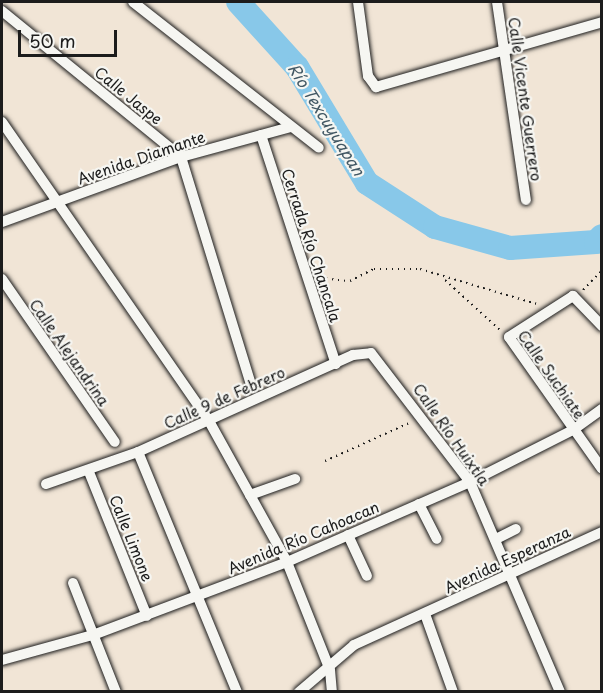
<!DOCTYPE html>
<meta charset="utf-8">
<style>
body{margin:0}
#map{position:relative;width:603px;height:693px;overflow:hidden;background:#f1e5d6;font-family:"Playpen Sans",sans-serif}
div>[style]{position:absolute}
.river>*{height:24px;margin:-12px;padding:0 12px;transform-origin:12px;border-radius:12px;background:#88c8e9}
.path>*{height:2px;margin-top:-1px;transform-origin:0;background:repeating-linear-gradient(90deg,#1c1c1c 0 1.5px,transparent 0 6px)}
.roads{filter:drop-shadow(0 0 2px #1c1c1c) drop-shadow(0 0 2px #1c1c1c)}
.minor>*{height:10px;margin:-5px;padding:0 5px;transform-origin:5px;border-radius:5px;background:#f6f6f2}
span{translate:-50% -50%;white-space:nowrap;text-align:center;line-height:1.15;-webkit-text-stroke:4.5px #f6f6f2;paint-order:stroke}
.street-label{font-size:15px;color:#1c1c1c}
.water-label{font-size:16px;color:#425864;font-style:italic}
.frame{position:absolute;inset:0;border:3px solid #1c1c1c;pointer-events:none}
.scale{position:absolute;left:18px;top:30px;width:99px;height:27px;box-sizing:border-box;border:3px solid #1c1c1c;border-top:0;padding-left:8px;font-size:18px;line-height:21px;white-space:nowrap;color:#1c1c1c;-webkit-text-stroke:4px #f6f6f2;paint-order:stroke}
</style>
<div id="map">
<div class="river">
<i style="left:238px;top:2px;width:88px;rotate:47.8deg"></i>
<i style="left:297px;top:67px;width:135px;rotate:58.9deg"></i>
<i style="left:367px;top:183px;width:81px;rotate:32.9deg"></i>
<i style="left:435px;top:227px;width:78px;rotate:15.6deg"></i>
<i style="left:510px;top:248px;width:86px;rotate:-4deg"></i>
<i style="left:596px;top:242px;width:8px;rotate:-45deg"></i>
</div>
<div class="path">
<i style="left:320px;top:278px;width:30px;rotate:6deg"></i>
<i style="left:350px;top:281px;width:27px;rotate:-27deg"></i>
<i style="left:374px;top:269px;width:46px"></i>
<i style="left:420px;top:269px;width:122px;rotate:16.7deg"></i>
<i style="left:445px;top:280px;width:74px;rotate:42.3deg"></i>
<i style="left:583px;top:290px;width:28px;rotate:-46deg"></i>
<i style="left:325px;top:461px;width:92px;rotate:-24.3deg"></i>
</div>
<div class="roads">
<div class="minor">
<i style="left:133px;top:2px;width:236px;rotate:38.1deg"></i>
<i style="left:358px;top:2px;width:75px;rotate:82.3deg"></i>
<i style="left:368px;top:76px;width:14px;rotate:54deg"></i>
<i style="left:376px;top:87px;width:235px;rotate:-16deg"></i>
<i style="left:497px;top:2px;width:200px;rotate:81.7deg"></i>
<i style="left:2px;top:11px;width:231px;rotate:39.2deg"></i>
<i style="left:181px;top:157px;width:239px;rotate:72.9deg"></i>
<i style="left:2px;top:122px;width:364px;rotate:55.3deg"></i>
<i style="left:209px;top:421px;width:161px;rotate:61deg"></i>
<i style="left:287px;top:562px;width:116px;rotate:68.3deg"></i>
<i style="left:330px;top:670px;width:22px;rotate:85deg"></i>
<i style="left:261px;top:135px;width:241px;rotate:71.9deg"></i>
<i style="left:2px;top:222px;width:190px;rotate:-20deg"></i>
<i style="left:181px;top:157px;width:114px;rotate:-15.3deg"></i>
<i style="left:2px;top:279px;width:198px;rotate:55.3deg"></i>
<i style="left:602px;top:326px;width:42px;rotate:-134deg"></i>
<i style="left:573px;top:296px;width:76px;rotate:147.4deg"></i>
<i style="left:509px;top:337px;width:161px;rotate:54.8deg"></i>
<i style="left:138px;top:452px;width:260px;rotate:67.6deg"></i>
<i style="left:89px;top:472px;width:155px;rotate:68.1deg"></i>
<i style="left:46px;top:484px;width:97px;rotate:-19.2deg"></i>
<i style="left:138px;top:452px;width:236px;rotate:-24.3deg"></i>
<i style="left:353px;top:355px;width:18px;rotate:-6deg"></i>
<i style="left:371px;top:353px;width:163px;rotate:52.5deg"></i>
<i style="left:470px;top:482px;width:228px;rotate:66.8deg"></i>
<i style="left:250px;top:495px;width:48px;rotate:-19.6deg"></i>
<i style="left:419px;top:504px;width:39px;rotate:63deg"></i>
<i style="left:348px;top:535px;width:45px;rotate:65.1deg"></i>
<i style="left:498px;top:538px;width:20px;rotate:-27deg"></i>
<i style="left:73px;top:583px;width:117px;rotate:68.5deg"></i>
<i style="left:425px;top:614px;width:83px;rotate:70.3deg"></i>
<i style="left:2px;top:660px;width:94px;rotate:-15.4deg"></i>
<i style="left:93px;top:635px;width:207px;rotate:-20.6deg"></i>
<i style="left:287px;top:562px;width:200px;rotate:-23.6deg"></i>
<i style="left:470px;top:482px;width:115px;rotate:-26.8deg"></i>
<i style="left:573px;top:430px;width:36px;rotate:-36deg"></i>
<i style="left:299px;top:692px;width:72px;rotate:-40.5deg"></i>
<i style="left:354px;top:645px;width:273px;rotate:-24.5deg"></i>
</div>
</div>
<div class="street-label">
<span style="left:129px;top:95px;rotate:39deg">Calle Jaspe</span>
<span style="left:526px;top:99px;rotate:82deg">Calle Vicente Guerrero</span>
<span style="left:141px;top:157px;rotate:-19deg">Avenida Diamante</span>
<span style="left:312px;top:245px;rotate:72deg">Cerrada Río Chancala</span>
<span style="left:70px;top:352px;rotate:55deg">Calle Alejandrina</span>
<span style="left:552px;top:374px;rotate:55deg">Calle Suchiate</span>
<span style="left:224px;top:397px;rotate:-24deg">Calle 9 de Febrero</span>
<span style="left:452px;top:434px;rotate:55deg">Calle Río Huixtla</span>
<span style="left:303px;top:537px;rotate:-23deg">Avenida Río Cahoacan</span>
<span style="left:132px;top:538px;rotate:68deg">Calle Limone</span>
<span style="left:507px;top:559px;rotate:-25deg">Avenida Esperanza</span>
</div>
<div class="water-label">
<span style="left:327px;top:119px;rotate:58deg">Río Texcuyuapan</span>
</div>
<div class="frame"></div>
<div class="scale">50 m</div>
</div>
